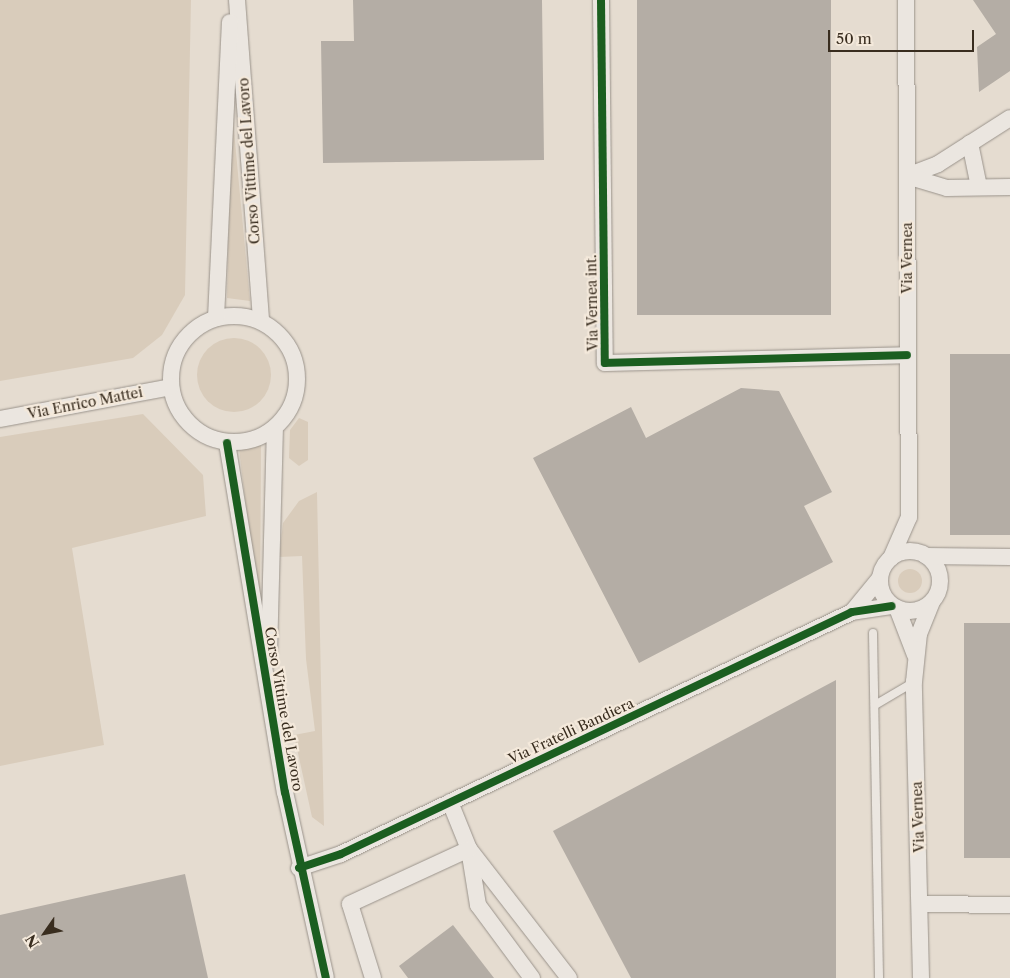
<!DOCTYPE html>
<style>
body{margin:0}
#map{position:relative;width:1010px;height:978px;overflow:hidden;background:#e5dcd0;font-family:"Libre Caslon Text",serif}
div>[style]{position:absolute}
.green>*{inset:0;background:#d9ccbb}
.round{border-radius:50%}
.building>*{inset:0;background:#b4ada5;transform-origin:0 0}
.roads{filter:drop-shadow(0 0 1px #9a938b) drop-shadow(0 0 1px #9a938b)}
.service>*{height:8px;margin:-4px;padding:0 4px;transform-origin:4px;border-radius:4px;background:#ebe6e0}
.minor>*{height:16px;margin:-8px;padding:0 8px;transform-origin:8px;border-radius:8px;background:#ebe6e0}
.minor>.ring{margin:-8px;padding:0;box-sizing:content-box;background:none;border:16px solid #ebe6e0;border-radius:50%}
.cycleway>*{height:8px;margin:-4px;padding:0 4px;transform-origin:4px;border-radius:4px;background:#1b5e20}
span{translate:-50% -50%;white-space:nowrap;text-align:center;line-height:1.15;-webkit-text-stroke:4.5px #f4e9db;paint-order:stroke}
.street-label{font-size:14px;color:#392d1f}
.north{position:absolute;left:20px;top:908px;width:50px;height:50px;-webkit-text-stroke:4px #f4e9db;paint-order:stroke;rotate:237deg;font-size:14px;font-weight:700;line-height:20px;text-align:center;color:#392d1f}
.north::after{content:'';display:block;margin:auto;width:18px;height:22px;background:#392d1f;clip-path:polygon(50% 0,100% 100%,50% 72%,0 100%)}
.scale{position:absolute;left:828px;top:30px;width:146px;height:22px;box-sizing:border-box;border:2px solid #392d1f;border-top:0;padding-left:6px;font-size:15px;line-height:18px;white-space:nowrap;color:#392d1f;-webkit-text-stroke:4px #f4e9db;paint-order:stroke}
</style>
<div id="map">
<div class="green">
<i style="clip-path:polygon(0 0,191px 0,185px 295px,162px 335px,133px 358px,0 381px)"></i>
<i style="clip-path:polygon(231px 99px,250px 301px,227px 298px)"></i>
<i class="round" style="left:197px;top:338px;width:74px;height:74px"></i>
<i style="clip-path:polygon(143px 414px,203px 475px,206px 516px,72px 548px,104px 745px,0 766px,0 437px)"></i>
<i style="clip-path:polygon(299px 418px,308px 422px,308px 460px,299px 466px,289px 458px,290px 430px)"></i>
<i style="clip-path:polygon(261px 443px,260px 624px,239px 449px)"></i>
<i style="clip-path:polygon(317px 492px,324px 826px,312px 817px,294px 735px,315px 731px,306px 659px,302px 556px,279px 557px,283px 523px,299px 501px)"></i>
<i class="round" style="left:898px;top:569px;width:24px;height:24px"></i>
</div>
<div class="building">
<i style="clip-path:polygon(353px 0,542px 0,544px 160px,323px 163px,321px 41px,354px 41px)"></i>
<i style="left:637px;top:0;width:194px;height:315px"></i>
<i style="clip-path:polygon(973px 0,1010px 0,1010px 71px,979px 92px,977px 47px,996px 34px)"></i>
<i style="left:1010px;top:354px;width:181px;height:60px;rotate:90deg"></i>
<i style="clip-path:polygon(741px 388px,779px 391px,832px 492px,804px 506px,833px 562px,639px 663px,533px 458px,631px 407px,646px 438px)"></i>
<i style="left:964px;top:623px;width:46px;height:235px"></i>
<i style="clip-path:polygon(836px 680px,836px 978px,631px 978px,553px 831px)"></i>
<i style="clip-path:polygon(185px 874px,208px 978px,0 978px,0 915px)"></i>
<i style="clip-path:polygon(453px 925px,494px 978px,408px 978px,399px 966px)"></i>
</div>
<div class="roads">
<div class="service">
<i style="left:873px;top:633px;width:345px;rotate:89deg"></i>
<i style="left:875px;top:705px;width:45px;rotate:-30.5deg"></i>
</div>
<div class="minor">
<i style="left:237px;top:0;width:322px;rotate:85.7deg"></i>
<i style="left:601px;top:0;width:363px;rotate:89.4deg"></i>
<i style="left:605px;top:363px;width:302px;rotate:-1.5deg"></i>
<i style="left:970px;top:143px;width:45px;rotate:78.4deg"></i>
<i style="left:907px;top:176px;width:33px;rotate:-21deg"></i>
<i style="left:938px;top:164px;width:85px;rotate:-32.6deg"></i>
<i style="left:907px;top:176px;width:42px;rotate:16.7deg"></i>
<i style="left:947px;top:188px;width:63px;rotate:-0.9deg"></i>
<i class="ring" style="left:171px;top:316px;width:110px;height:110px"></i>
<i style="left:216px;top:318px;width:296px;rotate:-87.3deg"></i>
<i style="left:0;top:419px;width:174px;rotate:-10.6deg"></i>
<i style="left:227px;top:443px;width:354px;rotate:80.6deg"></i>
<i style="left:285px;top:792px;width:190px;rotate:77.6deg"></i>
<i class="ring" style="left:880px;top:551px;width:44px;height:44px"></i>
<i style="left:926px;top:556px;width:84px;rotate:0.7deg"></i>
<i style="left:891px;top:558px;width:45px;rotate:-66.3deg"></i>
<i style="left:909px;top:517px;width:517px;rotate:-90.33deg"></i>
<i style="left:897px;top:608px;width:50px;rotate:69deg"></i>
<i style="left:852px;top:612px;width:43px;rotate:-50.7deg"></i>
<i style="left:269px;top:655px;width:224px;rotate:-88.5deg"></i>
<i style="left:450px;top:802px;width:51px;rotate:68deg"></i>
<i style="left:469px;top:849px;width:57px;rotate:80.9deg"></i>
<i style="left:478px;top:905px;width:91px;rotate:53.5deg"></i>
<i style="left:469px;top:849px;width:163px;rotate:52.2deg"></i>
<i style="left:299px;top:868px;width:44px;rotate:-18.4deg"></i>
<i style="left:341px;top:854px;width:565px;rotate:-25.34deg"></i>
<i style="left:852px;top:612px;width:40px;rotate:-8.5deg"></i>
<i style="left:920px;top:904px;width:90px;rotate:0.6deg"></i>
<i style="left:373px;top:978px;width:77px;rotate:-107.3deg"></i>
<i style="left:350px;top:904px;width:131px;rotate:-24.8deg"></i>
<i style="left:921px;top:978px;width:296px;rotate:-91.4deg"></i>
<i style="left:914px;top:682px;width:48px;rotate:-84.1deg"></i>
<i style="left:919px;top:634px;width:35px;rotate:-68deg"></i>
</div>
</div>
<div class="cycleway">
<i style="left:601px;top:0;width:363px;rotate:89.4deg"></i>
<i style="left:605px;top:363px;width:302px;rotate:-1.5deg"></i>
<i style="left:227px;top:443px;width:354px;rotate:80.6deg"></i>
<i style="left:285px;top:792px;width:190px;rotate:77.6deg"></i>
<i style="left:299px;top:868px;width:44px;rotate:-18.4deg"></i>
<i style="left:341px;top:854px;width:565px;rotate:-25.34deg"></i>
<i style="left:852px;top:612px;width:40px;rotate:-8.5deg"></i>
</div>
<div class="street-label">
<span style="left:249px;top:161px;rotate:-94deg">Corso Vittime del Lavoro</span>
<span style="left:907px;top:258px;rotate:-90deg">Via Vernea</span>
<span style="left:592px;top:303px;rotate:-91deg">Via Vernea int.</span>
<span style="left:85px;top:403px;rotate:-11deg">Via Enrico Mattei</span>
<span style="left:284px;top:709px;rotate:80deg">Corso Vittime del Lavoro</span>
<span style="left:571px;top:731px;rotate:-25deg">Via Fratelli Bandiera</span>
<span style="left:918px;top:817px;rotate:-92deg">Via Vernea</span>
</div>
<div class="north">N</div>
<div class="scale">50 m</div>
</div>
